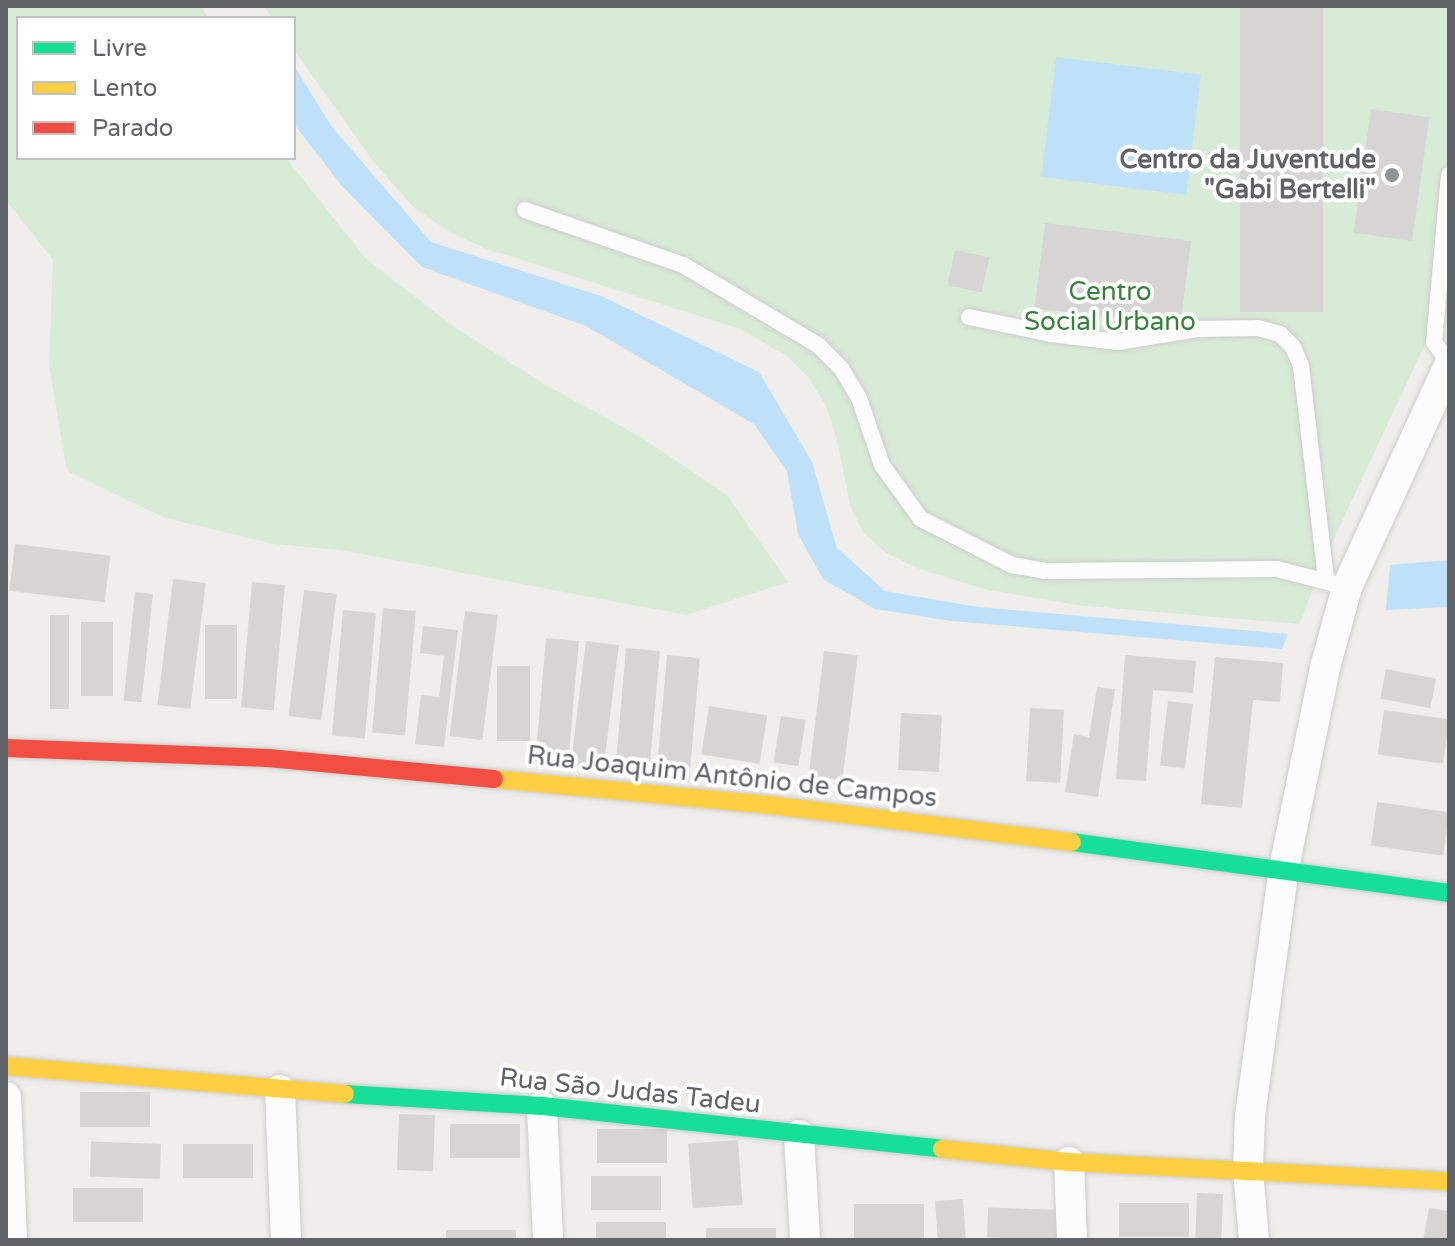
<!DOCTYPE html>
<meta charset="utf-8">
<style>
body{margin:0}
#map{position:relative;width:1455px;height:1246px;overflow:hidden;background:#efeeea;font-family:"Varela Round",sans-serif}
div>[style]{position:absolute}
.green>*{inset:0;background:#d8ebd6}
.water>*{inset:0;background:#bfe0f9;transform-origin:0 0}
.building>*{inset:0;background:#d6d5d3;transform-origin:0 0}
.roads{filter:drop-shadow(0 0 2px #cbcccc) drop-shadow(0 0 2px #cbcccc)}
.lane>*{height:16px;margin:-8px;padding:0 8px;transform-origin:8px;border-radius:8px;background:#fdfcfc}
.street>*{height:30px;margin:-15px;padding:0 15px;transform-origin:15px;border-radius:15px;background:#fdfcfc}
.fast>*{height:18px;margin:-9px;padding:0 9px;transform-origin:9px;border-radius:9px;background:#16e098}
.slow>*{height:18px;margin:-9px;padding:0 9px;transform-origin:9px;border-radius:9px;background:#ffcf43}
.jam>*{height:18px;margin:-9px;padding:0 9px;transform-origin:9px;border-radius:9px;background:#f24e42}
.dots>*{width:22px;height:22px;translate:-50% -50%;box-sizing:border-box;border:4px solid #fff;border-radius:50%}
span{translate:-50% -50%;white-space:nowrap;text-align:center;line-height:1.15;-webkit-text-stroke:8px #fff;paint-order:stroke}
.poi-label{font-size:26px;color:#5f6368;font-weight:700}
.right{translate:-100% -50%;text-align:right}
.park-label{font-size:26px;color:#348238}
.street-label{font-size:26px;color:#5f6368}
.frame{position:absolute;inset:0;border:8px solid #5f6368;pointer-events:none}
.legend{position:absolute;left:16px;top:16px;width:280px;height:144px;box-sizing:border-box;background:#fff;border:2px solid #bfc1c3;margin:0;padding:10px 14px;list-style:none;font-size:24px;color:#5f6368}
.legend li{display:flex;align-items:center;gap:16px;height:40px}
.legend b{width:40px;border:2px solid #bfc1c3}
</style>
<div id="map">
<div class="green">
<i style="clip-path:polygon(6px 6px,201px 6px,208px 18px,18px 18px,18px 158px,286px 158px,366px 259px,453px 326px,542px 383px,639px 436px,727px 495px,788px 582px,686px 615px,341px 550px,274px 544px,165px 518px,67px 471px,49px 365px,53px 260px,6px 200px)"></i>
<i style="clip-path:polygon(264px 6px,1449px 6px,1449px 293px,1323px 562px,1300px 624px,1076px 605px,984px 589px,917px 568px,885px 552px,863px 532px,850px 505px,837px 440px,826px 406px,809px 378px,787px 356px,740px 329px,484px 248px,450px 232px,413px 207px,373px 161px,294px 50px,294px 18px,272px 18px)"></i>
</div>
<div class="water">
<i style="left:1056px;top:57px;width:146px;height:121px;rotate:7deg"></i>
<i style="clip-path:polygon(294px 66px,332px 127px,431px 242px,601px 296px,759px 372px,812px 462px,837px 548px,885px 591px,978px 607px,1288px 634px,1282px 649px,952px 621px,875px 609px,823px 579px,798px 534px,787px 471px,754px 424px,586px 326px,422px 267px,341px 185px,294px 124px)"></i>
<i style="clip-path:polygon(1449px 560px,1449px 607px,1386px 610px,1390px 565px)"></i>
</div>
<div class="building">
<i style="left:1240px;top:6px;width:83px;height:306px"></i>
<i style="left:1371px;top:109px;width:59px;height:125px;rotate:8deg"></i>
<i style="left:1045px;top:223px;width:147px;height:86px;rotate:7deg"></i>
<i style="left:955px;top:250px;width:35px;height:36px;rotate:12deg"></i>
<i style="left:15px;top:544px;width:96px;height:47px;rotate:7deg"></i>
<i style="left:173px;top:579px;width:33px;height:127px;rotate:7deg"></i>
<i style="left:252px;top:582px;width:33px;height:126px;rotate:5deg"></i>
<i style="left:304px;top:590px;width:33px;height:127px;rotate:7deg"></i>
<i style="left:135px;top:592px;width:18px;height:109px;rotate:6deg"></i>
<i style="left:383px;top:608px;width:33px;height:125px;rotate:5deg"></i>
<i style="left:343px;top:610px;width:33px;height:126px;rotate:5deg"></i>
<i style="left:465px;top:611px;width:33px;height:126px;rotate:7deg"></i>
<i style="left:50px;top:615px;width:19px;height:94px"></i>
<i style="left:81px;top:622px;width:32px;height:74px"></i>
<i style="left:205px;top:625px;width:32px;height:74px"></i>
<i style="clip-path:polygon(423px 626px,458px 630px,444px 747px,415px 744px,421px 695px,439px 697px,444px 656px,420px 653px)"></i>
<i style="left:546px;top:638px;width:33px;height:126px;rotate:5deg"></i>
<i style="left:586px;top:641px;width:33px;height:126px;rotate:7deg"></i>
<i style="left:626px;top:648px;width:34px;height:126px;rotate:5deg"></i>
<i style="left:824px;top:651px;width:34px;height:126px;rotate:7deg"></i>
<i style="left:667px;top:655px;width:33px;height:125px;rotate:5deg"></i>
<i style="clip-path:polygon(1125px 655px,1196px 661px,1193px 693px,1153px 690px,1146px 781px,1116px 779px)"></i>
<i style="clip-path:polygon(1215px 657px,1283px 663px,1280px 702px,1253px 700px,1242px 808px,1201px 804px)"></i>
<i style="left:497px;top:666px;width:33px;height:75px"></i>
<i style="left:1386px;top:669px;width:51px;height:30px;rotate:11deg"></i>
<i style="clip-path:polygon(1097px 687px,1115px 689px,1098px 797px,1065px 792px,1074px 734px,1089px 737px)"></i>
<i style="left:1168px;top:701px;width:25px;height:65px;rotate:7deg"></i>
<i style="left:709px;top:706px;width:59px;height:49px;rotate:9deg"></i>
<i style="left:1030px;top:708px;width:34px;height:73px;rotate:3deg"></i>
<i style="left:1384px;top:710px;width:66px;height:45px;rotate:8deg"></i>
<i style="left:901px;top:713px;width:41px;height:57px;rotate:3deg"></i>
<i style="left:781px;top:716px;width:25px;height:47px;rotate:9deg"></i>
<i style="left:1377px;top:802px;width:73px;height:44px;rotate:8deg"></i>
<i style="left:80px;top:1092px;width:70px;height:35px"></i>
<i style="left:399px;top:1114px;width:36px;height:56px;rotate:2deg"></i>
<i style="left:450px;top:1124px;width:70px;height:34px"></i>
<i style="left:597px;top:1129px;width:70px;height:34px"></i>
<i style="left:738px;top:1140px;width:65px;height:50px;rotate:86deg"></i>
<i style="left:161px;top:1144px;width:35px;height:70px;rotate:92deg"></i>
<i style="left:183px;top:1144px;width:70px;height:34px"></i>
<i style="left:591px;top:1176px;width:70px;height:34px"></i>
<i style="left:73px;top:1188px;width:70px;height:34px"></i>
<i style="left:1197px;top:1193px;width:26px;height:47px;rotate:2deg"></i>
<i style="left:963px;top:1199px;width:41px;height:28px;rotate:86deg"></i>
<i style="left:1119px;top:1203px;width:70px;height:34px"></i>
<i style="left:924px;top:1204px;width:35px;height:70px;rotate:90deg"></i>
<i style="clip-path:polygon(1429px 1208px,1449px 1211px,1449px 1240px,1423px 1240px)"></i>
<i style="left:1058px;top:1210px;width:30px;height:70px;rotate:92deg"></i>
<i style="left:596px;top:1222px;width:70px;height:18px"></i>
<i style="left:706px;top:1228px;width:70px;height:12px"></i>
<i style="left:446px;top:1230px;width:70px;height:10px"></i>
</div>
<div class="roads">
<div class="lane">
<i style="left:1449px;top:175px;width:168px;rotate:95.1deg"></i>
<i style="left:1434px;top:342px;width:26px;rotate:54deg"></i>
<i style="left:525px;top:210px;width:167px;rotate:19.2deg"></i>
<i style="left:683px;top:265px;width:157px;rotate:30.7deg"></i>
<i style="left:818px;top:345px;width:33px;rotate:45deg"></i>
<i style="left:841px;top:368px;width:35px;rotate:59deg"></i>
<i style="left:859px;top:398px;width:71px;rotate:71.1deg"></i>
<i style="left:882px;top:465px;width:67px;rotate:54.2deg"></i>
<i style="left:921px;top:519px;width:102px;rotate:26.8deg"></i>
<i style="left:1012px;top:565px;width:35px;rotate:10deg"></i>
<i style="left:1046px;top:571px;width:231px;rotate:-0.5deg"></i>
<i style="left:1277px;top:569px;width:72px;rotate:14.4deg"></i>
<i style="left:969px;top:317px;width:84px;rotate:11.7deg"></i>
<i style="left:1051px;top:334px;width:67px;rotate:6.8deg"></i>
<i style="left:1118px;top:342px;width:80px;rotate:-9.3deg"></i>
<i style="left:1197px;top:329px;width:61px;rotate:-0.9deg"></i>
<i style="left:1258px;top:328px;width:23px;rotate:15deg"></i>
<i style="left:1280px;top:334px;width:18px;rotate:45deg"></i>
<i style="left:1293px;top:347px;width:21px;rotate:67deg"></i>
<i style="left:1301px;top:366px;width:214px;rotate:83.3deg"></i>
</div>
<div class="street">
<i style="left:280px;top:1090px;width:150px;rotate:87.7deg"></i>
<i style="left:6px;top:1097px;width:143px;rotate:87.6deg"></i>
<i style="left:542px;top:1106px;width:134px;rotate:87.4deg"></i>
<i style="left:799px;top:1135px;width:105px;rotate:86.7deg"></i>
<i style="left:1069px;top:1162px;width:78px;rotate:87.8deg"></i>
<i style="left:1254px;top:1240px;width:70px;rotate:-94.9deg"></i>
<i style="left:1248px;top:1170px;width:54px;rotate:-87.9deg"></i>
<i style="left:1250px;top:1116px;width:250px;rotate:-82.2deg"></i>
<i style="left:1284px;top:868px;width:208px;rotate:-78.4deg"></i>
<i style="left:1326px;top:664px;width:80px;rotate:-74.7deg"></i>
<i style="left:1347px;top:587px;width:244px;rotate:-65.3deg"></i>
</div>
<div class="fast">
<i style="left:1072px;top:842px;width:380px;rotate:7.7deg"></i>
<i style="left:345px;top:1094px;width:197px;rotate:3.5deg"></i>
<i style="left:542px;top:1106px;width:402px;rotate:6.1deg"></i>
</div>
<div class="slow">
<i style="left:494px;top:779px;width:276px;rotate:5.4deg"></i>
<i style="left:769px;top:805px;width:305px;rotate:7deg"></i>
<i style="left:6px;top:1066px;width:340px;rotate:4.7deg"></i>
<i style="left:942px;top:1149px;width:128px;rotate:5.8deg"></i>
<i style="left:1069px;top:1162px;width:380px;rotate:2.9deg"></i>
</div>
<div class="jam">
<i style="left:6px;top:748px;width:262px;rotate:2.2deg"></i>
<i style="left:268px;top:758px;width:227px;rotate:5.3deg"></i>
</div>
</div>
<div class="dots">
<i style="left:1392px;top:175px;background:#919496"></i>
</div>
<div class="poi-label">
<span class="right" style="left:1376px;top:175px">Centro da Juventude<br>"Gabi Bertelli"</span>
</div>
<div class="park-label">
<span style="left:1110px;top:307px">Centro<br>Social Urbano</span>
</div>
<div class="street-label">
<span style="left:732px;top:777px;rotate:6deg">Rua Joaquim Antônio de Campos</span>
<span style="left:630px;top:1091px;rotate:6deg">Rua São Judas Tadeu</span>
</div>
<div class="frame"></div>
<ul class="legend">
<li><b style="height:10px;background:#16e098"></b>Livre</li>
<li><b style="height:10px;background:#ffcf43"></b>Lento</li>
<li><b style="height:10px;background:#f24e42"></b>Parado</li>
</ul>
</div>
